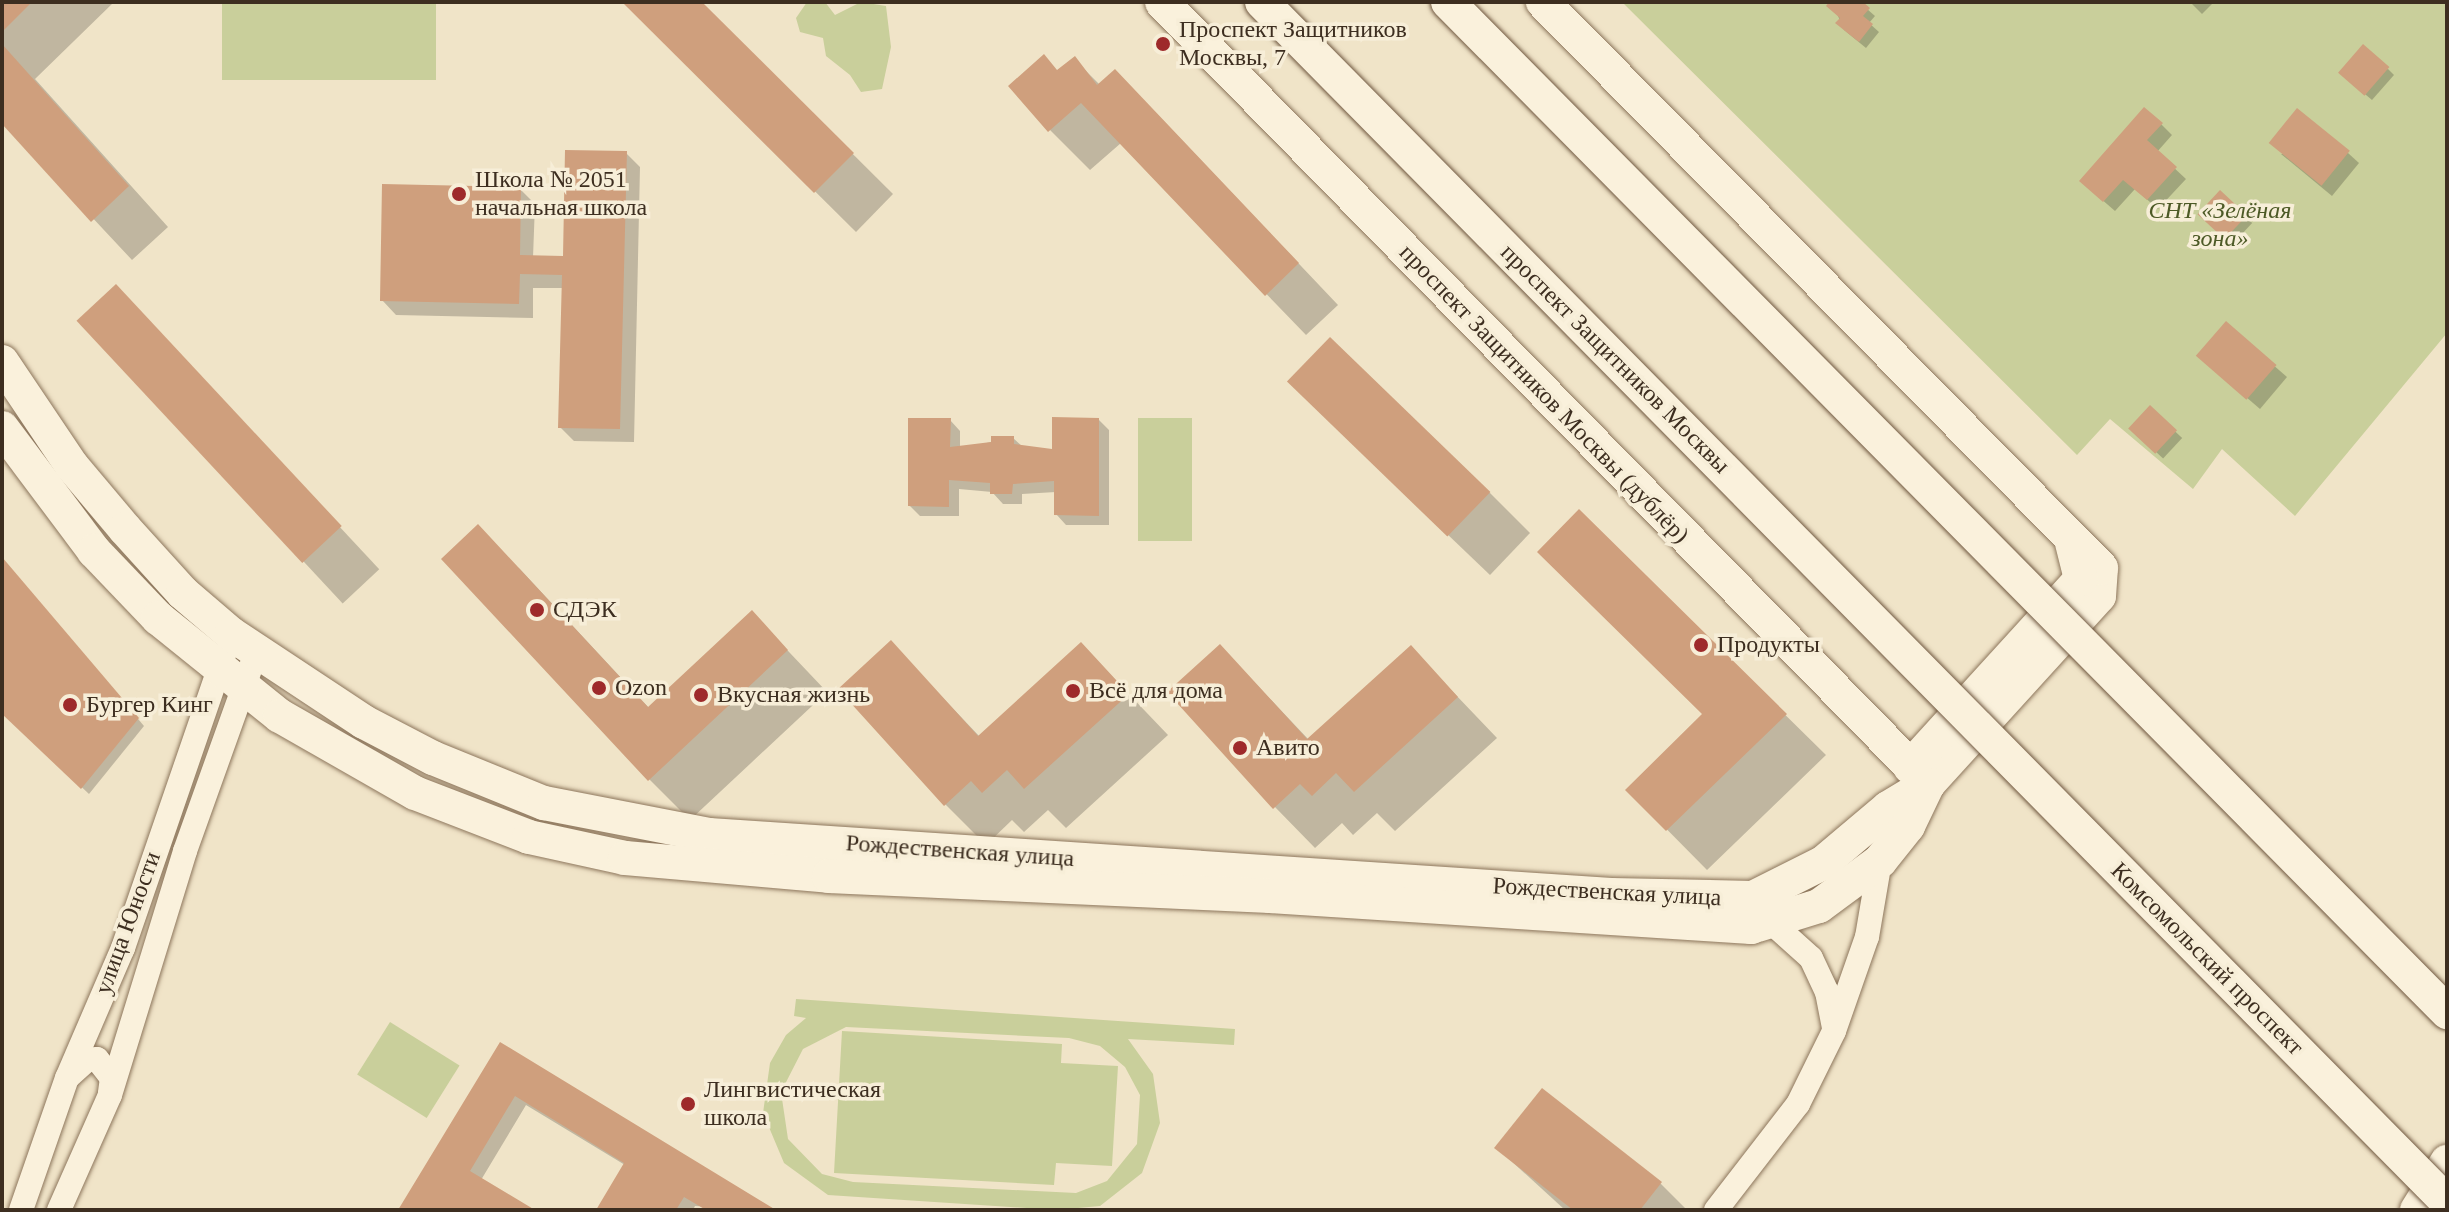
<!DOCTYPE html>
<meta charset="utf-8">
<style>
body{margin:0}
#map{position:relative;width:2449px;height:1212px;overflow:hidden;background:#f0e4c8;font-family:"Times New Roman",serif}
div>[style]{position:absolute}
.green>*{inset:0;background:#c9cf9b;transform-origin:0 0}
.shadow>*{inset:0;background:#0003;transform-origin:0 0}
.building>*{inset:0;background:#cf9f7d;transform-origin:0 0}
.roads{filter:drop-shadow(0 0 2px #8d765c) drop-shadow(0 0 2px #8d765c)}
.street>*{height:24px;margin:-12px;padding:0 12px;transform-origin:12px;border-radius:12px;background:#faf1dc}
.secondary>*{height:34px;margin:-17px;padding:0 17px;transform-origin:17px;border-radius:17px;background:#faf1dc}
.bridges{filter:drop-shadow(0 0 2px #6f573f) drop-shadow(0 0 2px #6f573f)}
.secondary-bridge>*{height:34px;margin:-17px;padding:0 17px;transform-origin:17px;border-radius:17px;background:#faf1dc}
.dots>*{width:22px;height:22px;translate:-50% -50%;box-sizing:border-box;border:4px solid #f7eed8;border-radius:50%}
span{translate:-50% -50%;white-space:nowrap;text-align:center;line-height:1.15;-webkit-text-stroke:7px #f7eed8;paint-order:stroke}
.poi-label{font-size:24px;color:#3d2e20}
.left{translate:0 -50%;text-align:left}
.park-label{font-size:24px;color:#4d5a26;font-style:italic}
.street-label{font-size:24px;color:#3d2e20}
.frame{position:absolute;inset:0;border:4px solid #3d2e20;pointer-events:none}
</style>
<div id="map">
<div class="green">
<i style="left:222px;top:2px;width:214px;height:78px"></i>
<i style="clip-path:polygon(807px 2px,825px 2px,835px 15px,861px 2px,886px 6px,891px 47px,882px 89px,861px 92px,850px 75px,826px 56px,823px 38px,800px 32px,796px 18px)"></i>
<i style="clip-path:polygon(1622px 2px,2447px 2px,2447px 333px,2295px 516px,2222px 449px,2193px 489px,2110px 419px,2077px 455px)"></i>
<i style="left:1138px;top:418px;width:54px;height:123px"></i>
<i style="clip-path:polygon(evenodd,796px 999px,1235px 1029px,1234px 1045px,1128px 1039px,1153px 1074px,1160px 1123px,1142px 1173px,1100px 1206px,1056px 1210px,828px 1195px,784px 1163px,763px 1113px,770px 1063px,786px 1035px,806px 1018px,794px 1016px,796px 999px,846px 1027px,1069px 1038px,1100px 1046px,1125px 1067px,1140px 1095px,1137px 1144px,1107px 1181px,1076px 1193px,853px 1182px,822px 1174px,788px 1139px,781px 1092px,803px 1049px,846px 1027px)"></i>
<i style="left:390px;top:1022px;width:82px;height:62px;rotate:32deg"></i>
<i style="clip-path:polygon(842px 1031px,1062px 1044px,1061px 1063px,1118px 1066px,1112px 1166px,1056px 1163px,1054px 1185px,834px 1173px)"></i>
</div>
<div class="shadow">
<i style="clip-path:polygon(2px 2px,113px 3px,35px 79px,168px 227px,132px 260px,2px 121px)"></i>
<i style="clip-path:polygon(624px 2px,700px 2px,893px 194px,856px 232px)"></i>
<i style="clip-path:polygon(1832px 2px,1859px 2px,1875px 16px,1869px 23px,1879px 32px,1866px 48px,1844px 30px)"></i>
<i style="clip-path:polygon(2190px 2px,2214px 2px,2202px 14px)"></i>
<i style="clip-path:polygon(1074px 59px,1100px 85px,1155px 112px,1338px 305px,1306px 335px,1121px 143px,1090px 170px,1050px 130px,1058px 72px)"></i>
<i style="clip-path:polygon(2388px 69px,2394px 75px,2372px 100px,2347px 79px)"></i>
<i style="clip-path:polygon(2161px 124px,2172px 135px,2157px 152px,2186px 179px,2158px 209px,2135px 189px,2115px 211px,2092px 191px)"></i>
<i style="clip-path:polygon(626px 153px,640px 167px,634px 442px,574px 441px,560px 427px,563px 288px,533px 288px,533px 318px,396px 315px,382px 300px,520px 189px,535px 204px,533px 258px,565px 258px)"></i>
<i style="clip-path:polygon(2348px 153px,2359px 163px,2332px 196px,2281px 154px)"></i>
<i style="left:2220px;top:193px;width:44px;height:28px;rotate:43deg"></i>
<i style="left:116px;top:287px;width:386px;height:50px;rotate:47deg"></i>
<i style="clip-path:polygon(2226px 324px,2287px 377px,2260px 409px,2210px 366px)"></i>
<i style="left:2150px;top:408px;width:44px;height:28px;rotate:43deg"></i>
<i style="clip-path:polygon(950px 420px,960px 431px,960px 448px,1013px 438px,1023px 447px,1054px 452px,1099px 420px,1109px 430px,1109px 525px,1066px 525px,1056px 514px,1056px 492px,1022px 494px,1022px 504px,1003px 504px,992px 492px,959px 489px,959px 516px,920px 516px,910px 506px)"></i>
<i style="clip-path:polygon(1330px 422px,1490px 493px,1530px 533px,1490px 575px)"></i>
<i style="clip-path:polygon(1579px 512px,1826px 755px,1707px 870px,1628px 790px,1705px 714px)"></i>
<i style="clip-path:polygon(2px 559px,144px 726px,89px 794px,2px 712px)"></i>
<i style="clip-path:polygon(518px 567px,649px 708px,752px 613px,827px 692px,690px 820px,649px 779px)"></i>
<i style="clip-path:polygon(891px 643px,980px 737px,1081px 644px,1168px 735px,1066px 828px,1048px 810px,1024px 832px,1012px 820px,986px 845px,945px 804px)"></i>
<i style="clip-path:polygon(1220px 646px,1309px 740px,1411px 648px,1497px 738px,1395px 831px,1377px 813px,1353px 835px,1342px 823px,1315px 848px,1275px 807px)"></i>
<i style="clip-path:polygon(500px 1045px,772px 1210px,695px 1206px,693px 1210px,598px 1210px,625px 1165px,526px 1105px,481px 1180px,531px 1210px,400px 1210px)"></i>
<i style="clip-path:polygon(1497px 1148px,1661px 1184px,1687px 1210px,1565px 1210px)"></i>
</div>
<div class="building">
<i style="clip-path:polygon(2px 2px,32px 2px,2px 32px)"></i>
<i style="clip-path:polygon(622px 2px,702px 2px,854px 153px,814px 193px)"></i>
<i style="clip-path:polygon(1829px 2px,1863px 2px,1870px 8px,1863px 16px,1873px 24px,1859px 42px,1835px 23px,1840px 18px,1826px 6px)"></i>
<i style="clip-path:polygon(2px 44px,129px 186px,91px 222px,2px 124px)"></i>
<i style="left:2363px;top:44px;width:35px;height:38px;rotate:41deg"></i>
<i style="clip-path:polygon(1044px 54px,1057px 70px,1075px 56px,1097px 85px,1115px 69px,1299px 263px,1265px 296px,1081px 103px,1048px 132px,1008px 86px)"></i>
<i style="clip-path:polygon(2144px 107px,2163px 123px,2147px 140px,2177px 167px,2147px 200px,2123px 180px,2103px 202px,2079px 181px)"></i>
<i style="left:2297px;top:108px;width:68px;height:45px;rotate:39deg"></i>
<i style="clip-path:polygon(565px 150px,627px 151px,620px 429px,558px 428px,562px 275px,520px 274px,519px 304px,380px 301px,382px 184px,521px 187px,520px 255px,563px 256px)"></i>
<i style="left:2220px;top:190px;width:37px;height:33px;rotate:43deg"></i>
<i style="left:116px;top:284px;width:331px;height:54px;rotate:47deg"></i>
<i style="left:2226px;top:321px;width:67px;height:46px;rotate:41deg"></i>
<i style="left:1330px;top:337px;width:223px;height:62px;rotate:44deg"></i>
<i style="left:2150px;top:405px;width:37px;height:32px;rotate:43deg"></i>
<i style="clip-path:polygon(1052px 417px,1099px 418px,1099px 516px,1054px 515px,1054px 481px,1013px 484px,1012px 494px,990px 494px,990px 483px,949px 480px,949px 507px,908px 506px,908px 418px,951px 418px,950px 447px,991px 442px,991px 436px,1014px 436px,1014px 444px,1052px 449px)"></i>
<i style="clip-path:polygon(1579px 509px,1787px 714px,1666px 831px,1625px 790px,1702px 714px,1537px 552px)"></i>
<i style="clip-path:polygon(478px 524px,648px 707px,752px 610px,788px 650px,648px 781px,441px 559px)"></i>
<i style="clip-path:polygon(2px 557px,139px 718px,81px 789px,2px 714px)"></i>
<i style="clip-path:polygon(891px 640px,978px 736px,1081px 642px,1129px 694px,1024px 789px,1007px 770px,982px 793px,971px 781px,944px 806px,838px 689px)"></i>
<i style="clip-path:polygon(1220px 644px,1307px 739px,1411px 645px,1458px 697px,1354px 792px,1336px 773px,1312px 796px,1300px 784px,1273px 809px,1167px 692px)"></i>
<i style="clip-path:polygon(500px 1042px,776px 1210px,706px 1210px,684px 1197px,676px 1210px,596px 1210px,624px 1163px,515px 1096px,470px 1171px,535px 1210px,398px 1210px)"></i>
<i style="clip-path:polygon(1542px 1088px,1662px 1182px,1640px 1210px,1573px 1210px,1494px 1148px)"></i>
</div>
<div class="roads">
<div class="street">
<i style="left:1772px;top:923px;width:52px;rotate:41.9deg"></i>
<i style="left:1811px;top:958px;width:38px;rotate:65deg"></i>
<i style="left:1827px;top:992px;width:38px;rotate:79deg"></i>
<i style="left:68px;top:1077px;width:25px;rotate:-42deg"></i>
<i style="left:87px;top:1060px;width:10px;rotate:-6deg"></i>
<i style="left:97px;top:1059px;width:24px;rotate:52deg"></i>
<i style="left:112px;top:1078px;width:15px;rotate:98deg"></i>
<i style="left:21px;top:1210px;width:140px;rotate:-70.8deg"></i>
<i style="left:67px;top:1078px;width:142px;rotate:-66.7deg"></i>
<i style="left:123px;top:948px;width:310px;rotate:-71deg"></i>
<i style="left:59px;top:1210px;width:126px;rotate:-66.1deg"></i>
<i style="left:110px;top:1095px;width:255px;rotate:-72.9deg"></i>
<i style="left:185px;top:851px;width:210px;rotate:-70.3deg"></i>
<i style="left:1716px;top:1210px;width:134px;rotate:-52.3deg"></i>
<i style="left:1798px;top:1104px;width:81px;rotate:-63.7deg"></i>
<i style="left:1834px;top:1031px;width:100px;rotate:-70.7deg"></i>
<i style="left:1867px;top:937px;width:77px;rotate:-80.3deg"></i>
</div>
<div class="secondary">
<i style="left:1162px;top:2px;width:1095px;rotate:45.59deg"></i>
<i style="left:2px;top:362px;width:125px;rotate:56.1deg"></i>
<i style="left:72px;top:466px;width:82px;rotate:49.9deg"></i>
<i style="left:125px;top:529px;width:86px;rotate:47.8deg"></i>
<i style="left:183px;top:593px;width:63px;rotate:40.5deg"></i>
<i style="left:231px;top:634px;width:159px;rotate:33.5deg"></i>
<i style="left:364px;top:722px;width:78px;rotate:27.6deg"></i>
<i style="left:433px;top:758px;width:120px;rotate:22.1deg"></i>
<i style="left:544px;top:803px;width:168px;rotate:11deg"></i>
<i style="left:709px;top:835px;width:904px;rotate:3.81deg"></i>
<i style="left:1611px;top:895px;width:142px;rotate:1.2deg"></i>
<i style="left:1753px;top:898px;width:78px;rotate:-26.6deg"></i>
<i style="left:1823px;top:863px;width:85px;rotate:-40.2deg"></i>
<i style="left:1888px;top:808px;width:47px;rotate:-31deg"></i>
<i style="left:1928px;top:784px;width:254px;rotate:-47.7deg"></i>
<i style="left:2099px;top:596px;width:28px;rotate:-86deg"></i>
<i style="left:2101px;top:568px;width:795px;rotate:-134.59deg"></i>
<i style="left:2px;top:428px;width:154px;rotate:53.2deg"></i>
<i style="left:94px;top:551px;width:93px;rotate:46.3deg"></i>
<i style="left:158px;top:618px;width:156px;rotate:38.8deg"></i>
<i style="left:280px;top:716px;width:155px;rotate:29.7deg"></i>
<i style="left:415px;top:793px;width:122px;rotate:21.1deg"></i>
<i style="left:529px;top:837px;width:98px;rotate:12.3deg"></i>
<i style="left:625px;top:858px;width:205px;rotate:5deg"></i>
<i style="left:829px;top:876px;width:441px;rotate:2.6deg"></i>
<i style="left:1270px;top:896px;width:482px;rotate:3.7deg"></i>
<i style="left:1751px;top:927px;width:71px;rotate:-17.2deg"></i>
<i style="left:1819px;top:906px;width:76px;rotate:-36.4deg"></i>
<i style="left:1880px;top:861px;width:45px;rotate:-51.3deg"></i>
<i style="left:1908px;top:826px;width:47px;rotate:-64.5deg"></i>
<i style="left:1910px;top:767px;width:254px;rotate:-47.7deg"></i>
<i style="left:2081px;top:579px;width:37px;rotate:-104deg"></i>
<i style="left:2417px;top:1210px;width:57px;rotate:-58deg"></i>
</div>
</div>
<div class="bridges">
<div class="secondary-bridge">
<i style="left:1262px;top:2px;width:1686px;rotate:45.36deg"></i>
<i style="left:1448px;top:2px;width:1421px;rotate:45.31deg"></i>
</div>
</div>
<div class="dots">
<i style="left:1163px;top:44px;background:#9e2a2b"></i>
<i style="left:459px;top:194px;background:#9e2a2b"></i>
<i style="left:537px;top:610px;background:#9e2a2b"></i>
<i style="left:1701px;top:645px;background:#9e2a2b"></i>
<i style="left:599px;top:688px;background:#9e2a2b"></i>
<i style="left:1073px;top:691px;background:#9e2a2b"></i>
<i style="left:701px;top:695px;background:#9e2a2b"></i>
<i style="left:70px;top:705px;background:#9e2a2b"></i>
<i style="left:1240px;top:748px;background:#9e2a2b"></i>
<i style="left:688px;top:1104px;background:#9e2a2b"></i>
</div>
<div class="poi-label">
<span class="left" style="left:1179px;top:44px">Проспект Защитников<br>Москвы, 7</span>
<span class="left" style="left:475px;top:194px">Школа № 2051<br>начальная школа</span>
<span class="left" style="left:553px;top:610px">СДЭК</span>
<span class="left" style="left:1717px;top:645px">Продукты</span>
<span class="left" style="left:615px;top:688px">Ozon</span>
<span class="left" style="left:1089px;top:691px">Всё для дома</span>
<span class="left" style="left:717px;top:695px">Вкусная жизнь</span>
<span class="left" style="left:86px;top:705px">Бургер Кинг</span>
<span class="left" style="left:1256px;top:748px">Авито</span>
<span class="left" style="left:704px;top:1104px">Лингвистическая<br>школа</span>
</div>
<div class="park-label">
<span style="left:2220px;top:225px">СНТ «Зелёная<br>зона»</span>
</div>
<div class="street-label">
<span style="left:1615px;top:359px;rotate:45deg">проспект Защитников Москвы</span>
<span style="left:1544px;top:394px;rotate:46deg">проспект Защитников Москвы (дублёр)</span>
<span style="left:960px;top:851px;rotate:4deg">Рождественская улица</span>
<span style="left:1607px;top:892px;rotate:3deg">Рождественская улица</span>
<span style="left:128px;top:923px;rotate:-70deg">улица Юности</span>
<span style="left:2207px;top:959px;rotate:45deg">Комсомольский проспект</span>
</div>
<div class="frame"></div>
</div>
